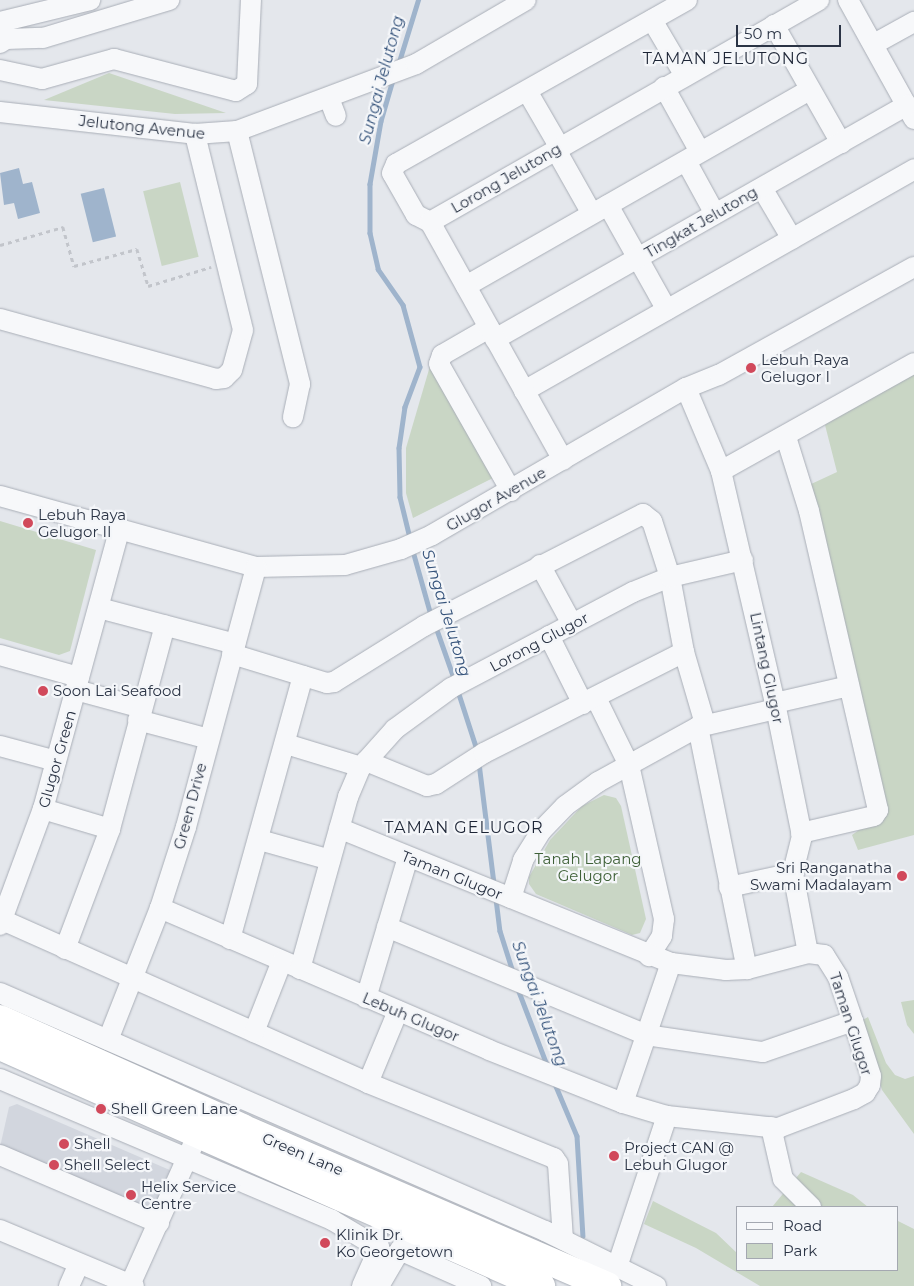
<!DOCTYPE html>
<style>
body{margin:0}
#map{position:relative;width:914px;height:1286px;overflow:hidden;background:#e4e7ec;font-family:Montserrat,sans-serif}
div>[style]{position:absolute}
.built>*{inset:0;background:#d2d6de}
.green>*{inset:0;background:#c9d6c5;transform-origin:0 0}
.water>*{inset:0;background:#9fb4cc;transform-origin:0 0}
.stream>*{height:4.5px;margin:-2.25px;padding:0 2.25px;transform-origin:2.25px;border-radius:2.25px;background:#9fb4cc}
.path>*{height:2.5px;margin-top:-1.25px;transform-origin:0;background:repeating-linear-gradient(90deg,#c2c5cb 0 4px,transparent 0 8px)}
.roads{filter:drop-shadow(0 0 1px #a9aeb7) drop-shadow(0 0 1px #a9aeb7)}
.minor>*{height:20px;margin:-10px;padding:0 10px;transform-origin:10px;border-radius:10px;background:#f7f8fa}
.highway>*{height:28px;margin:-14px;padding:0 14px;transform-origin:14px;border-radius:14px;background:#fff}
.dots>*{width:14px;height:14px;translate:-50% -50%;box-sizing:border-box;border:2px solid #f4f6f9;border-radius:50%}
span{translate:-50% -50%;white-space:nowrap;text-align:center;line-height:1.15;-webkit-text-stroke:4.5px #f4f6f9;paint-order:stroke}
.street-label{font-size:15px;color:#2b3445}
.poi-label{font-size:15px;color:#2b3445}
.left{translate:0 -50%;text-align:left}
.right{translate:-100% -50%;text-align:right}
.park-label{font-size:15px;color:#3f6138}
.neighbourhood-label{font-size:16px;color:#1d2536;letter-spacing:1px}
.water-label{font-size:16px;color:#34527a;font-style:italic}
.legend{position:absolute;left:736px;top:1206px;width:162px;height:65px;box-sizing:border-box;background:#f4f6f9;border:1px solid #a4a8b1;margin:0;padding:6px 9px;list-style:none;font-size:15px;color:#2b3445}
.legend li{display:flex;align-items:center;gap:10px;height:25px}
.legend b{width:25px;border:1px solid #a4a8b1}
.scale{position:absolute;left:736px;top:25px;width:105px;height:22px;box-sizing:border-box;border:2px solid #2b3445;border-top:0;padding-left:6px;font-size:15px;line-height:18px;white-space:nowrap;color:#2b3445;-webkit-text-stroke:4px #f4f6f9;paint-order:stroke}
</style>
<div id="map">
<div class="built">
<i style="clip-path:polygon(17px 1104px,172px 1171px,153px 1213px,0 1147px,9px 1107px)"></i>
</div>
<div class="green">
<i style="clip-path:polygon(109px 73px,226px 113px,175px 114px,44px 100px)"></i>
<i style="left:180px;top:182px;width:77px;height:38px;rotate:76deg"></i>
<i style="clip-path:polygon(430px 366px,495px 477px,413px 518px,406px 493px,406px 448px)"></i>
<i style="clip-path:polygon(914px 372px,914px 835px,858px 850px,852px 835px,880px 815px,809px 485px,837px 472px,825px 425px,828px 421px)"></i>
<i style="clip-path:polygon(0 521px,96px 550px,70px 651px,59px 655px,0 638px)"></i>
<i style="clip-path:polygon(604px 795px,616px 798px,621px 806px,646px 919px,640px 933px,632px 935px,536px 894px,529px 884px,529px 877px,550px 840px,582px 806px)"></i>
<i style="clip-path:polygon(914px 1000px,914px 1034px,907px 1025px,901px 1002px)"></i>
<i style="clip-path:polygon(868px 1017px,886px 1063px,895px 1075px,905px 1079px,914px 1076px,914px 1134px,882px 1090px,861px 1021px)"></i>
<i style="clip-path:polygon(801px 1172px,853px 1195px,868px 1207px,772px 1207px)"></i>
<i style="clip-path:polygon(653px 1201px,716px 1233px,738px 1254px,738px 1270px,898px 1270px,898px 1221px,914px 1229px,914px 1286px,760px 1286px,696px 1248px,644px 1224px)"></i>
</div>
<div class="water">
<i style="clip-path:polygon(19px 168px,23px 184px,32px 182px,40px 213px,18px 219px,14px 203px,4px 205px,0 173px)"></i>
<i style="left:104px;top:188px;width:50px;height:24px;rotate:76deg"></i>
</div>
<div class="stream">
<i style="left:398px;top:65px;width:68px;rotate:-72.9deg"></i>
<i style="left:393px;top:80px;width:43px;rotate:106.3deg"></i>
<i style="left:381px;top:121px;width:64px;rotate:99.9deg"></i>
<i style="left:370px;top:184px;width:49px;rotate:90deg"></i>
<i style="left:370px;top:233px;width:37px;rotate:77deg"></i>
<i style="left:378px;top:269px;width:44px;rotate:55.2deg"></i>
<i style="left:403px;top:305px;width:64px;rotate:74.7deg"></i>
<i style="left:420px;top:367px;width:43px;rotate:110.6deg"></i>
<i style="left:405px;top:407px;width:41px;rotate:98.3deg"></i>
<i style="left:399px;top:448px;width:49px;rotate:88.8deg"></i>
<i style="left:400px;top:497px;width:42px;rotate:76.3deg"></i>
<i style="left:413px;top:551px;width:66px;rotate:74.3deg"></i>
<i style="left:436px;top:627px;width:57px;rotate:70.6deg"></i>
<i style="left:458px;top:691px;width:62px;rotate:72.1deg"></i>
<i style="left:479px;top:763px;width:122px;rotate:82.9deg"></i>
<i style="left:496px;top:899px;width:32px;rotate:83deg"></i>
<i style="left:500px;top:931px;width:43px;rotate:72.4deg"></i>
<i style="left:518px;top:989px;width:81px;rotate:69.1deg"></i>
<i style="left:555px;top:1084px;width:56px;rotate:67.1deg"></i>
<i style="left:577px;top:1136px;width:100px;rotate:86.6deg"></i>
</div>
<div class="path">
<i style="left:0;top:245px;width:66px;rotate:-15.9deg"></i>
<i style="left:63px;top:227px;width:41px;rotate:74.2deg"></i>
<i style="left:74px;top:266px;width:65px;rotate:-15.1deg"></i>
<i style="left:137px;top:249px;width:39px;rotate:73deg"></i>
<i style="left:148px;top:286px;width:66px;rotate:-16.8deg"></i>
</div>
<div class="roads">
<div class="minor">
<i style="left:848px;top:0;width:136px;rotate:61deg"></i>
<i style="left:652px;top:20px;width:65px;rotate:59.5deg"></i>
<i style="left:0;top:22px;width:93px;rotate:-13.7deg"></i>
<i style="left:774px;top:25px;width:136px;rotate:60.4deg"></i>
<i style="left:0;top:43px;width:7px;rotate:-34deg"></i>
<i style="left:6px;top:39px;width:37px;rotate:-2deg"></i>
<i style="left:43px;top:38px;width:132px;rotate:-16.8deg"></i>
<i style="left:874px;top:44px;width:46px;rotate:-28.8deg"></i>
<i style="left:0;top:70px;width:43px;rotate:12.1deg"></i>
<i style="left:42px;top:79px;width:75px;rotate:-15.5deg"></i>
<i style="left:114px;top:59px;width:126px;rotate:14.7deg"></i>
<i style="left:236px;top:91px;width:13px;rotate:-32deg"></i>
<i style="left:247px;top:84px;width:84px;rotate:-87.3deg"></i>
<i style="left:664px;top:87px;width:74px;rotate:61deg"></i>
<i style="left:527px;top:91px;width:66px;rotate:59.9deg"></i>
<i style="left:329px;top:98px;width:19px;rotate:69deg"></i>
<i style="left:0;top:112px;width:196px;rotate:6.4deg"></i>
<i style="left:195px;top:134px;width:42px;rotate:-4.1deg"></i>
<i style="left:237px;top:131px;width:191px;rotate:-20.5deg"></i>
<i style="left:416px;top:64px;width:127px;rotate:-30.2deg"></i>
<i style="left:237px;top:131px;width:261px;rotate:76deg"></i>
<i style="left:300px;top:384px;width:34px;rotate:102deg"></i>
<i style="left:556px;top:150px;width:73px;rotate:60.6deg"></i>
<i style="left:686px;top:161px;width:60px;rotate:61.3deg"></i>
<i style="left:762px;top:188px;width:59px;rotate:59.5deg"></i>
<i style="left:608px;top:205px;width:120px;rotate:60.7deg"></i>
<i style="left:430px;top:222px;width:16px;rotate:-153deg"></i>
<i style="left:416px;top:215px;width:48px;rotate:-119.7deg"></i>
<i style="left:392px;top:173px;width:10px;rotate:-66deg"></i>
<i style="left:396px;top:164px;width:334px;rotate:-29.4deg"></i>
<i style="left:466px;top:286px;width:396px;rotate:-29.7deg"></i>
<i style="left:0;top:319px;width:224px;rotate:15.5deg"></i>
<i style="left:216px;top:379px;width:8px;rotate:-7deg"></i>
<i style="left:224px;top:378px;width:11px;rotate:-45deg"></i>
<i style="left:232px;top:370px;width:41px;rotate:-74.6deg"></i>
<i style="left:243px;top:330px;width:202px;rotate:-103.8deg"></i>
<i style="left:489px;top:328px;width:54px;rotate:150.1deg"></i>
<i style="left:442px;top:355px;width:9px;rotate:108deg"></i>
<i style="left:439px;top:364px;width:146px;rotate:60.4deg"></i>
<i style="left:495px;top:339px;width:474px;rotate:-29.6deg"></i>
<i style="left:686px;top:388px;width:90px;rotate:67.1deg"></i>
<i style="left:721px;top:471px;width:238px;rotate:76.9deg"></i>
<i style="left:775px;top:703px;width:136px;rotate:78.5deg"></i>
<i style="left:802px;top:836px;width:38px;rotate:104deg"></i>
<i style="left:793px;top:873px;width:81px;rotate:79.4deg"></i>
<i style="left:524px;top:391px;width:449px;rotate:-29.6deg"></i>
<i style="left:786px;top:437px;width:77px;rotate:72.7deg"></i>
<i style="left:809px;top:511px;width:307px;rotate:77deg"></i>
<i style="left:878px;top:810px;width:7px;rotate:124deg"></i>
<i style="left:874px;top:816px;width:75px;rotate:166.9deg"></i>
<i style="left:563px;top:460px;width:273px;rotate:-119.2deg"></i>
<i style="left:430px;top:222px;width:448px;rotate:-29.7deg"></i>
<i style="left:721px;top:471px;width:221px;rotate:-29.2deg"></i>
<i style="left:0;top:496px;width:266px;rotate:15.5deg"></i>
<i style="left:256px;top:567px;width:89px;rotate:-1.3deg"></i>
<i style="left:345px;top:565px;width:58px;rotate:-15.9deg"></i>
<i style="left:401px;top:549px;width:34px;rotate:-24deg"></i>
<i style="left:432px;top:535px;width:293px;rotate:-30.1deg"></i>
<i style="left:686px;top:388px;width:35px;rotate:-22deg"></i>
<i style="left:719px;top:375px;width:223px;rotate:-29deg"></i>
<i style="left:540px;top:565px;width:67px;rotate:61.5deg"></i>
<i style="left:99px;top:608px;width:141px;rotate:14.8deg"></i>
<i style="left:549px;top:636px;width:76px;rotate:63.4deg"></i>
<i style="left:232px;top:654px;width:99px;rotate:17deg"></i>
<i style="left:327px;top:683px;width:7px;rotate:-8deg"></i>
<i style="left:334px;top:682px;width:106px;rotate:-31.9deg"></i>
<i style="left:424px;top:626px;width:246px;rotate:-27.1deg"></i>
<i style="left:643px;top:514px;width:11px;rotate:38deg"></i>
<i style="left:652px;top:521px;width:59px;rotate:72.2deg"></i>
<i style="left:670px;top:577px;width:76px;rotate:79.4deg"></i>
<i style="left:684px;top:652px;width:75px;rotate:73.7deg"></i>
<i style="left:0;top:655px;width:82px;rotate:15.6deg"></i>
<i style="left:76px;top:690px;width:68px;rotate:15.3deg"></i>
<i style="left:596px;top:698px;width:75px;rotate:63.8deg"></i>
<i style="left:629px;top:765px;width:158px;rotate:77.2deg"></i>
<i style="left:664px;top:919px;width:17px;rotate:97deg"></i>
<i style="left:662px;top:936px;width:24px;rotate:123deg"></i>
<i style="left:775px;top:703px;width:76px;rotate:-12.9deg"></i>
<i style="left:138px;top:720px;width:73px;rotate:15deg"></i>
<i style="left:698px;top:727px;width:247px;rotate:78.6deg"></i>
<i style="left:286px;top:744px;width:78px;rotate:17deg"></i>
<i style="left:0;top:746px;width:58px;rotate:15deg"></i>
<i style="left:366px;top:761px;width:66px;rotate:22.3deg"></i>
<i style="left:427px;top:786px;width:9px;rotate:-13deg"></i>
<i style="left:436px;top:784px;width:57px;rotate:-32.9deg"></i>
<i style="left:484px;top:753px;width:224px;rotate:-26.8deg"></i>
<i style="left:43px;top:809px;width:70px;rotate:16.6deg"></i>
<i style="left:260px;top:840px;width:73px;rotate:15.9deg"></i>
<i style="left:729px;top:887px;width:66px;rotate:-12.3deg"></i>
<i style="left:511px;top:898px;width:40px;rotate:-72deg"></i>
<i style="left:523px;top:860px;width:36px;rotate:-58deg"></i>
<i style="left:542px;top:830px;width:33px;rotate:-46deg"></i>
<i style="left:565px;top:806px;width:41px;rotate:-36deg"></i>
<i style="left:598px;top:782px;width:114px;rotate:-28.8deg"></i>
<i style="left:698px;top:727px;width:80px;rotate:-13deg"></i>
<i style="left:160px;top:908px;width:358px;rotate:23.3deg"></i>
<i style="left:489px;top:1050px;width:144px;rotate:21.6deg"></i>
<i style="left:623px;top:1103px;width:46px;rotate:16.5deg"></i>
<i style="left:667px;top:1116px;width:112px;rotate:6.2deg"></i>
<i style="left:778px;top:1128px;width:81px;rotate:-20.9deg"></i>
<i style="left:854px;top:1099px;width:13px;rotate:-29deg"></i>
<i style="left:865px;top:1093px;width:9px;rotate:-58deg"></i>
<i style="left:870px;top:1085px;width:9px;rotate:-84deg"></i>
<i style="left:871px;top:1076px;width:58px;rotate:-108.1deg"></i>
<i style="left:853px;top:1021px;width:46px;rotate:-108.8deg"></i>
<i style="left:838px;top:977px;width:26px;rotate:-122deg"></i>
<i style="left:824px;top:955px;width:16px;rotate:-173deg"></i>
<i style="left:808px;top:953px;width:63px;rotate:165.3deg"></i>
<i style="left:747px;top:969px;width:21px;rotate:177deg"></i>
<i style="left:726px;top:970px;width:55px;rotate:-172.7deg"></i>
<i style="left:671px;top:963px;width:358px;rotate:-157.9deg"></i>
<i style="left:0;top:919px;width:403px;rotate:24deg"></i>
<i style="left:368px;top:1083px;width:201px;rotate:22deg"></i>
<i style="left:554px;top:1158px;width:7px;rotate:56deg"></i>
<i style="left:558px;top:1164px;width:75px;rotate:86.2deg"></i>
<i style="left:0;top:925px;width:124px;rotate:-69.7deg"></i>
<i style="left:43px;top:809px;width:287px;rotate:-74.7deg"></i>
<i style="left:387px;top:927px;width:281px;rotate:22.6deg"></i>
<i style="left:646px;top:1035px;width:118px;rotate:8.3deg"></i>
<i style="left:763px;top:1052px;width:95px;rotate:-19deg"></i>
<i style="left:230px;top:939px;width:273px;rotate:-74.5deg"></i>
<i style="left:65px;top:949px;width:128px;rotate:-69.4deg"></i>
<i style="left:110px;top:829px;width:211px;rotate:-74.9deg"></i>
<i style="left:300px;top:969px;width:179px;rotate:-74.4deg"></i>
<i style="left:348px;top:797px;width:33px;rotate:-67deg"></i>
<i style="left:361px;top:767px;width:51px;rotate:-48.2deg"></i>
<i style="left:395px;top:729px;width:69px;rotate:-36.2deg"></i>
<i style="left:451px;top:688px;width:206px;rotate:-27.8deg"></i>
<i style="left:633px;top:592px;width:40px;rotate:-22deg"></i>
<i style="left:670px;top:577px;width:75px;rotate:-13.1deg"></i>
<i style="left:0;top:993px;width:595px;rotate:23.59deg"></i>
<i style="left:545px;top:1231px;width:124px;rotate:26.4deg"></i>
<i style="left:366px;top:998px;width:147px;rotate:-73.4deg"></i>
<i style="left:254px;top:1032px;width:76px;rotate:-68.5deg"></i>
<i style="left:108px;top:1040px;width:142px;rotate:-68.5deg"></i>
<i style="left:160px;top:908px;width:85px;rotate:-72.2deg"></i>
<i style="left:186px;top:827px;width:269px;rotate:-74.9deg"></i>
<i style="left:0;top:1079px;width:361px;rotate:23deg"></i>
<i style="left:332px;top:1220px;width:55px;rotate:30.8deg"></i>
<i style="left:368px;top:1083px;width:78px;rotate:-67.4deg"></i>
<i style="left:623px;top:1103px;width:148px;rotate:-71.1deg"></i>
<i style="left:771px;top:1127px;width:53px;rotate:77deg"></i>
<i style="left:783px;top:1179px;width:40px;rotate:45deg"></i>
<i style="left:0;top:1155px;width:173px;rotate:23.2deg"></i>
<i style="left:0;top:1230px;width:145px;rotate:22.7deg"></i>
<i style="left:400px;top:1250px;width:89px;rotate:24deg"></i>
<i style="left:618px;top:1264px;width:156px;rotate:-71.7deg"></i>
<i style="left:130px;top:1285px;width:154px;rotate:-65.8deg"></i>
<i style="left:69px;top:1286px;width:24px;rotate:-66deg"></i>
<i style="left:362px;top:1286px;width:42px;rotate:-65.9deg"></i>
<i style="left:379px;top:1248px;width:13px;rotate:-99deg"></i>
<i style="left:379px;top:1286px;width:42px;rotate:-59.7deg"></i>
<i style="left:400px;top:1250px;width:12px;rotate:-31deg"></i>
</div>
<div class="highway">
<i style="left:0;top:1019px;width:265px;rotate:24.2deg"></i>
<i style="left:242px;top:1128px;width:398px;rotate:23.4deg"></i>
<i style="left:0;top:1046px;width:592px;rotate:23.92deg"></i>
</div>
</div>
<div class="dots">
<i style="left:751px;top:368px;background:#d1495b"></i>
<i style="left:28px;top:523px;background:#d1495b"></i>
<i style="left:43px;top:691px;background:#d1495b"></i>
<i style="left:902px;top:876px;background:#d1495b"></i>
<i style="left:101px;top:1109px;background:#d1495b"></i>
<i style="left:64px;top:1144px;background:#d1495b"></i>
<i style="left:614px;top:1156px;background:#d1495b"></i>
<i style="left:54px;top:1165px;background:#d1495b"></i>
<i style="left:131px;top:1195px;background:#d1495b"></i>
<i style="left:325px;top:1243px;background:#d1495b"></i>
</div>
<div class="street-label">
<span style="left:142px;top:127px;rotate:6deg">Jelutong Avenue</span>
<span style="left:506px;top:178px;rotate:-30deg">Lorong Jelutong</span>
<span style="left:701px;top:222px;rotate:-30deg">Tingkat Jelutong</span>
<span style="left:496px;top:499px;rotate:-30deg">Glugor Avenue</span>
<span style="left:539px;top:642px;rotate:-28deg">Lorong Glugor</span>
<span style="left:767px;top:668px;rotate:78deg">Lintang Glugor</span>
<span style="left:57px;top:759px;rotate:-74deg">Glugor Green</span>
<span style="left:190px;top:806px;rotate:-75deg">Green Drive</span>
<span style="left:452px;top:875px;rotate:22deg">Taman Glugor</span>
<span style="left:411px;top:1017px;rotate:23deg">Lebuh Glugor</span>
<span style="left:851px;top:1024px;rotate:72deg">Taman Glugor</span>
<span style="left:303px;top:1154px;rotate:23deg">Green Lane</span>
</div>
<div class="poi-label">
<span class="left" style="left:761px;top:368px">Lebuh Raya<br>Gelugor I</span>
<span class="left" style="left:38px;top:523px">Lebuh Raya<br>Gelugor II</span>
<span class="left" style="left:53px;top:691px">Soon Lai Seafood</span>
<span class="right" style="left:892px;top:876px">Sri Ranganatha<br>Swami Madalayam</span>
<span class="left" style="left:111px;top:1109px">Shell Green Lane</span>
<span class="left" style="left:74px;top:1144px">Shell</span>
<span class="left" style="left:624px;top:1156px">Project CAN @<br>Lebuh Glugor</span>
<span class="left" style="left:64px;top:1165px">Shell Select</span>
<span class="left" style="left:141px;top:1195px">Helix Service<br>Centre</span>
<span class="left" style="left:336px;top:1243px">Klinik Dr.<br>Ko Georgetown</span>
</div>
<div class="park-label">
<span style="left:588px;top:867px">Tanah Lapang<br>Gelugor</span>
</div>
<div class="neighbourhood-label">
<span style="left:726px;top:59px">TAMAN JELUTONG</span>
<span style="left:464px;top:828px">TAMAN GELUGOR</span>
</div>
<div class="water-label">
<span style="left:382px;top:80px;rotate:-75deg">Sungai Jelutong</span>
<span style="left:446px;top:613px;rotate:73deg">Sungai Jelutong</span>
<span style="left:539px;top:1004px;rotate:70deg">Sungai Jelutong</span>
</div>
<ul class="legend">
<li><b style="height:6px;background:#f7f8fa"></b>Road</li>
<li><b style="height:14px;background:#c9d6c5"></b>Park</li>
</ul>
<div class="scale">50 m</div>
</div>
